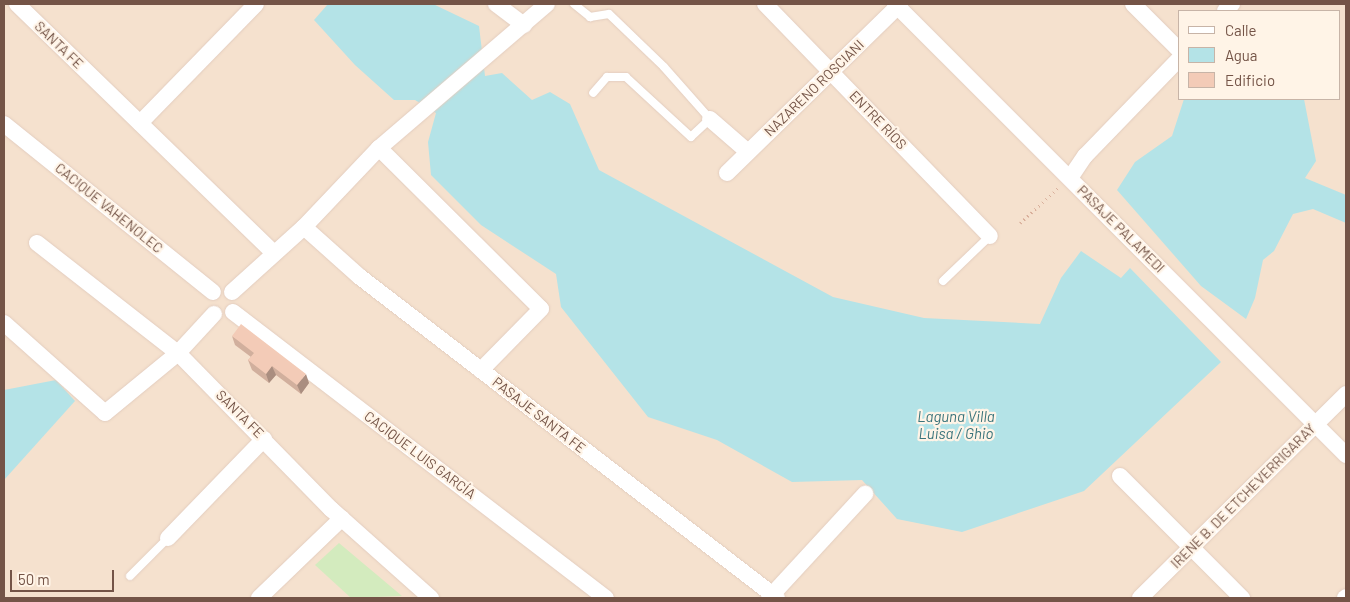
<!DOCTYPE html>
<meta charset="utf-8">
<style>
body{margin:0}
#map{position:relative;width:1350px;height:602px;overflow:hidden;background:#fdf0e0;font-family:Barlow,sans-serif}
div>[style]{position:absolute}
.residential>*{inset:0;background:#f5e1ce}
.green>*{inset:0;background:#d3ebbe}
.water>*{inset:0;background:#b4e3e7}
.path>*{height:2.5px;margin-top:-1.25px;transform-origin:0;background:repeating-linear-gradient(90deg,#d8ae9a 0 1px,transparent 0 5px)}
.roads{filter:drop-shadow(0 0 1px #e3cdbf) drop-shadow(0 0 1px #e3cdbf)}
.service>*{height:8px;margin:-4px;padding:0 4px;transform-origin:4px;border-radius:4px;background:#fff}
.minor>*{height:16px;margin:-8px;padding:0 8px;transform-origin:8px;border-radius:8px;background:#fff}
.wall>*{inset:0;background:#d1af9d}
.shaded-wall>*{inset:0;background:#aa8e80}
.building>*{inset:0;background:#f3cbb7}
span{translate:-50% -50%;white-space:nowrap;text-align:center;line-height:1.15;-webkit-text-stroke:4.5px #fff4e7;paint-order:stroke}
.street-label{font-size:14px;color:#745447}
.water-label{font-size:15px;color:#3a747b;font-style:italic}
.frame{position:absolute;inset:0;border:5px solid #745447;pointer-events:none}
.legend{position:absolute;left:1178px;top:10px;width:162px;height:90px;box-sizing:border-box;background:#fff4e7;border:1px solid #c7b4a7;margin:0;padding:6px 9px;list-style:none;font-size:15px;color:#745447}
.legend li{display:flex;align-items:center;gap:10px;height:25px}
.legend b{width:25px;border:1px solid #c7b4a7}
.scale{position:absolute;left:10px;top:570px;width:104px;height:22px;box-sizing:border-box;border:2px solid #745447;border-top:0;padding-left:6px;font-size:15px;line-height:18px;white-space:nowrap;color:#745447;-webkit-text-stroke:4px #fff4e7;paint-order:stroke}
</style>
<div id="map">
<div class="residential">
<i style="clip-path:polygon(evenodd,4px 4px,1346px 4px,1346px 598px,4px 598px,4px 4px,1179px 11px,1339px 11px,1339px 99px,1179px 99px,1179px 11px)"></i>
</div>
<div class="green">
<i style="clip-path:polygon(339px 543px,402px 596px,351px 598px,315px 565px)"></i>
</div>
<div class="water">
<i style="clip-path:polygon(328px 4px,433px 4px,479px 26px,485px 76px,502px 73px,532px 100px,550px 92px,570px 104px,599px 170px,833px 297px,924px 318px,1040px 324px,1061px 278px,1081px 251px,1121px 278px,1130px 268px,1221px 362px,1084px 491px,962px 532px,897px 519px,862px 480px,792px 482px,717px 440px,648px 417px,561px 307px,556px 274px,481px 225px,431px 175px,428px 142px,436px 113px,415px 100px,394px 100px,355px 65px,314px 20px)"></i>
<i style="clip-path:polygon(1184px 99px,1304px 99px,1316px 161px,1305px 178px,1346px 195px,1346px 223px,1313px 209px,1293px 214px,1274px 251px,1263px 260px,1255px 298px,1246px 319px,1201px 286px,1117px 190px,1135px 162px,1172px 136px)"></i>
<i style="clip-path:polygon(56px 380px,75px 401px,4px 480px,4px 390px)"></i>
</div>
<div class="path">
<i style="left:1020px;top:223px;width:53px;rotate:-42.7deg"></i>
</div>
<div class="roads">
<div class="service">
<i style="left:574px;top:4px;width:21px;rotate:39deg"></i>
<i style="left:590px;top:17px;width:19px;rotate:-9deg"></i>
<i style="left:609px;top:14px;width:76px;rotate:43.9deg"></i>
<i style="left:664px;top:67px;width:69px;rotate:48.5deg"></i>
<i style="left:710px;top:119px;width:26px;rotate:137deg"></i>
<i style="left:691px;top:137px;width:88px;rotate:-137.3deg"></i>
<i style="left:626px;top:77px;width:19px;rotate:180deg"></i>
<i style="left:607px;top:77px;width:21px;rotate:131deg"></i>
<i style="left:943px;top:281px;width:65px;rotate:-43.8deg"></i>
<i style="left:130px;top:576px;width:54px;rotate:-45deg"></i>
</div>
<div class="minor">
<i style="left:17px;top:4px;width:358px;rotate:44.1deg"></i>
<i style="left:496px;top:4px;width:35px;rotate:37deg"></i>
<i style="left:765px;top:4px;width:323px;rotate:45.9deg"></i>
<i style="left:895px;top:4px;width:638px;rotate:45deg"></i>
<i style="left:1133px;top:4px;width:65px;rotate:45deg"></i>
<i style="left:1225px;top:11px;width:10px;rotate:-45deg"></i>
<i style="left:710px;top:119px;width:50px;rotate:41deg"></i>
<i style="left:140px;top:123px;width:166px;rotate:-45.7deg"></i>
<i style="left:4px;top:124px;width:268px;rotate:38.8deg"></i>
<i style="left:379px;top:148px;width:228px;rotate:44.8deg"></i>
<i style="left:541px;top:309px;width:86px;rotate:134.5deg"></i>
<i style="left:727px;top:173px;width:242px;rotate:-44.3deg"></i>
<i style="left:1070px;top:178px;width:27px;rotate:-56deg"></i>
<i style="left:1085px;top:156px;width:135px;rotate:-45.9deg"></i>
<i style="left:304px;top:227px;width:75px;rotate:41.8deg"></i>
<i style="left:360px;top:277px;width:526px;rotate:37.59deg"></i>
<i style="left:37px;top:243px;width:179px;rotate:38deg"></i>
<i style="left:178px;top:353px;width:219px;rotate:45.6deg"></i>
<i style="left:331px;top:509px;width:134px;rotate:41.7deg"></i>
<i style="left:232px;top:292px;width:97px;rotate:-42.1deg"></i>
<i style="left:304px;top:227px;width:109px;rotate:-46.5deg"></i>
<i style="left:379px;top:148px;width:221px;rotate:-40.6deg"></i>
<i style="left:233px;top:312px;width:470px;rotate:37.5deg"></i>
<i style="left:4px;top:323px;width:135px;rotate:41.7deg"></i>
<i style="left:105px;top:413px;width:94px;rotate:-39.4deg"></i>
<i style="left:178px;top:353px;width:53px;rotate:-47.3deg"></i>
<i style="left:1120px;top:476px;width:173px;rotate:45deg"></i>
<i style="left:168px;top:538px;width:138px;rotate:-45.9deg"></i>
<i style="left:259px;top:598px;width:115px;rotate:-43.9deg"></i>
<i style="left:769px;top:598px;width:142px;rotate:-47.3deg"></i>
<i style="left:1140px;top:598px;width:290px;rotate:-44.7deg"></i>
<i style="left:1345px;top:598px;width:1px;rotate:-45deg"></i>
</div>
</div>
<div class="wall">
<i style="clip-path:polygon(232px 336px,309px 383px,301px 394px,276px 375px,269px 383px,252px 370px,248px 360px,251px 357px,235px 345px)"></i>
</div>
<div class="shaded-wall">
<i style="clip-path:polygon(272px 366px,276px 375px,269px 383px,266px 374px)"></i>
<i style="clip-path:polygon(306px 374px,309px 383px,301px 394px,297px 385px)"></i>
</div>
<div class="building">
<i style="clip-path:polygon(241px 324px,306px 374px,297px 385px,272px 366px,266px 374px,248px 360px,254px 353px,232px 336px)"></i>
</div>
<div class="street-label">
<span style="left:59px;top:45px;rotate:44deg">SANTA FE</span>
<span style="left:814px;top:88px;rotate:-44deg">NAZARENO ROSCIANI</span>
<span style="left:878px;top:120px;rotate:46deg">ENTRE RÍOS</span>
<span style="left:109px;top:208px;rotate:39deg">CACIQUE VAHENOLEC</span>
<span style="left:1121px;top:229px;rotate:45deg">PASAJE PALAMEDI</span>
<span style="left:240px;top:414px;rotate:45deg">SANTA FE</span>
<span style="left:539px;top:415px;rotate:38deg">PASAJE SANTA FE</span>
<span style="left:420px;top:455px;rotate:37deg">CACIQUE LUIS GARCÍA</span>
<span style="left:1243px;top:496px;rotate:-45deg">IRENE B. DE ETCHEVERRIGARAY</span>
</div>
<div class="water-label">
<span style="left:956px;top:425px">Laguna Villa<br>Luisa / Ghio</span>
</div>
<div class="frame"></div>
<ul class="legend">
<li><b style="height:6px;background:#fff"></b>Calle</li>
<li><b style="height:14px;background:#b4e3e7"></b>Agua</li>
<li><b style="height:14px;background:#f3cbb7"></b>Edificio</li>
</ul>
<div class="scale">50 m</div>
</div>
